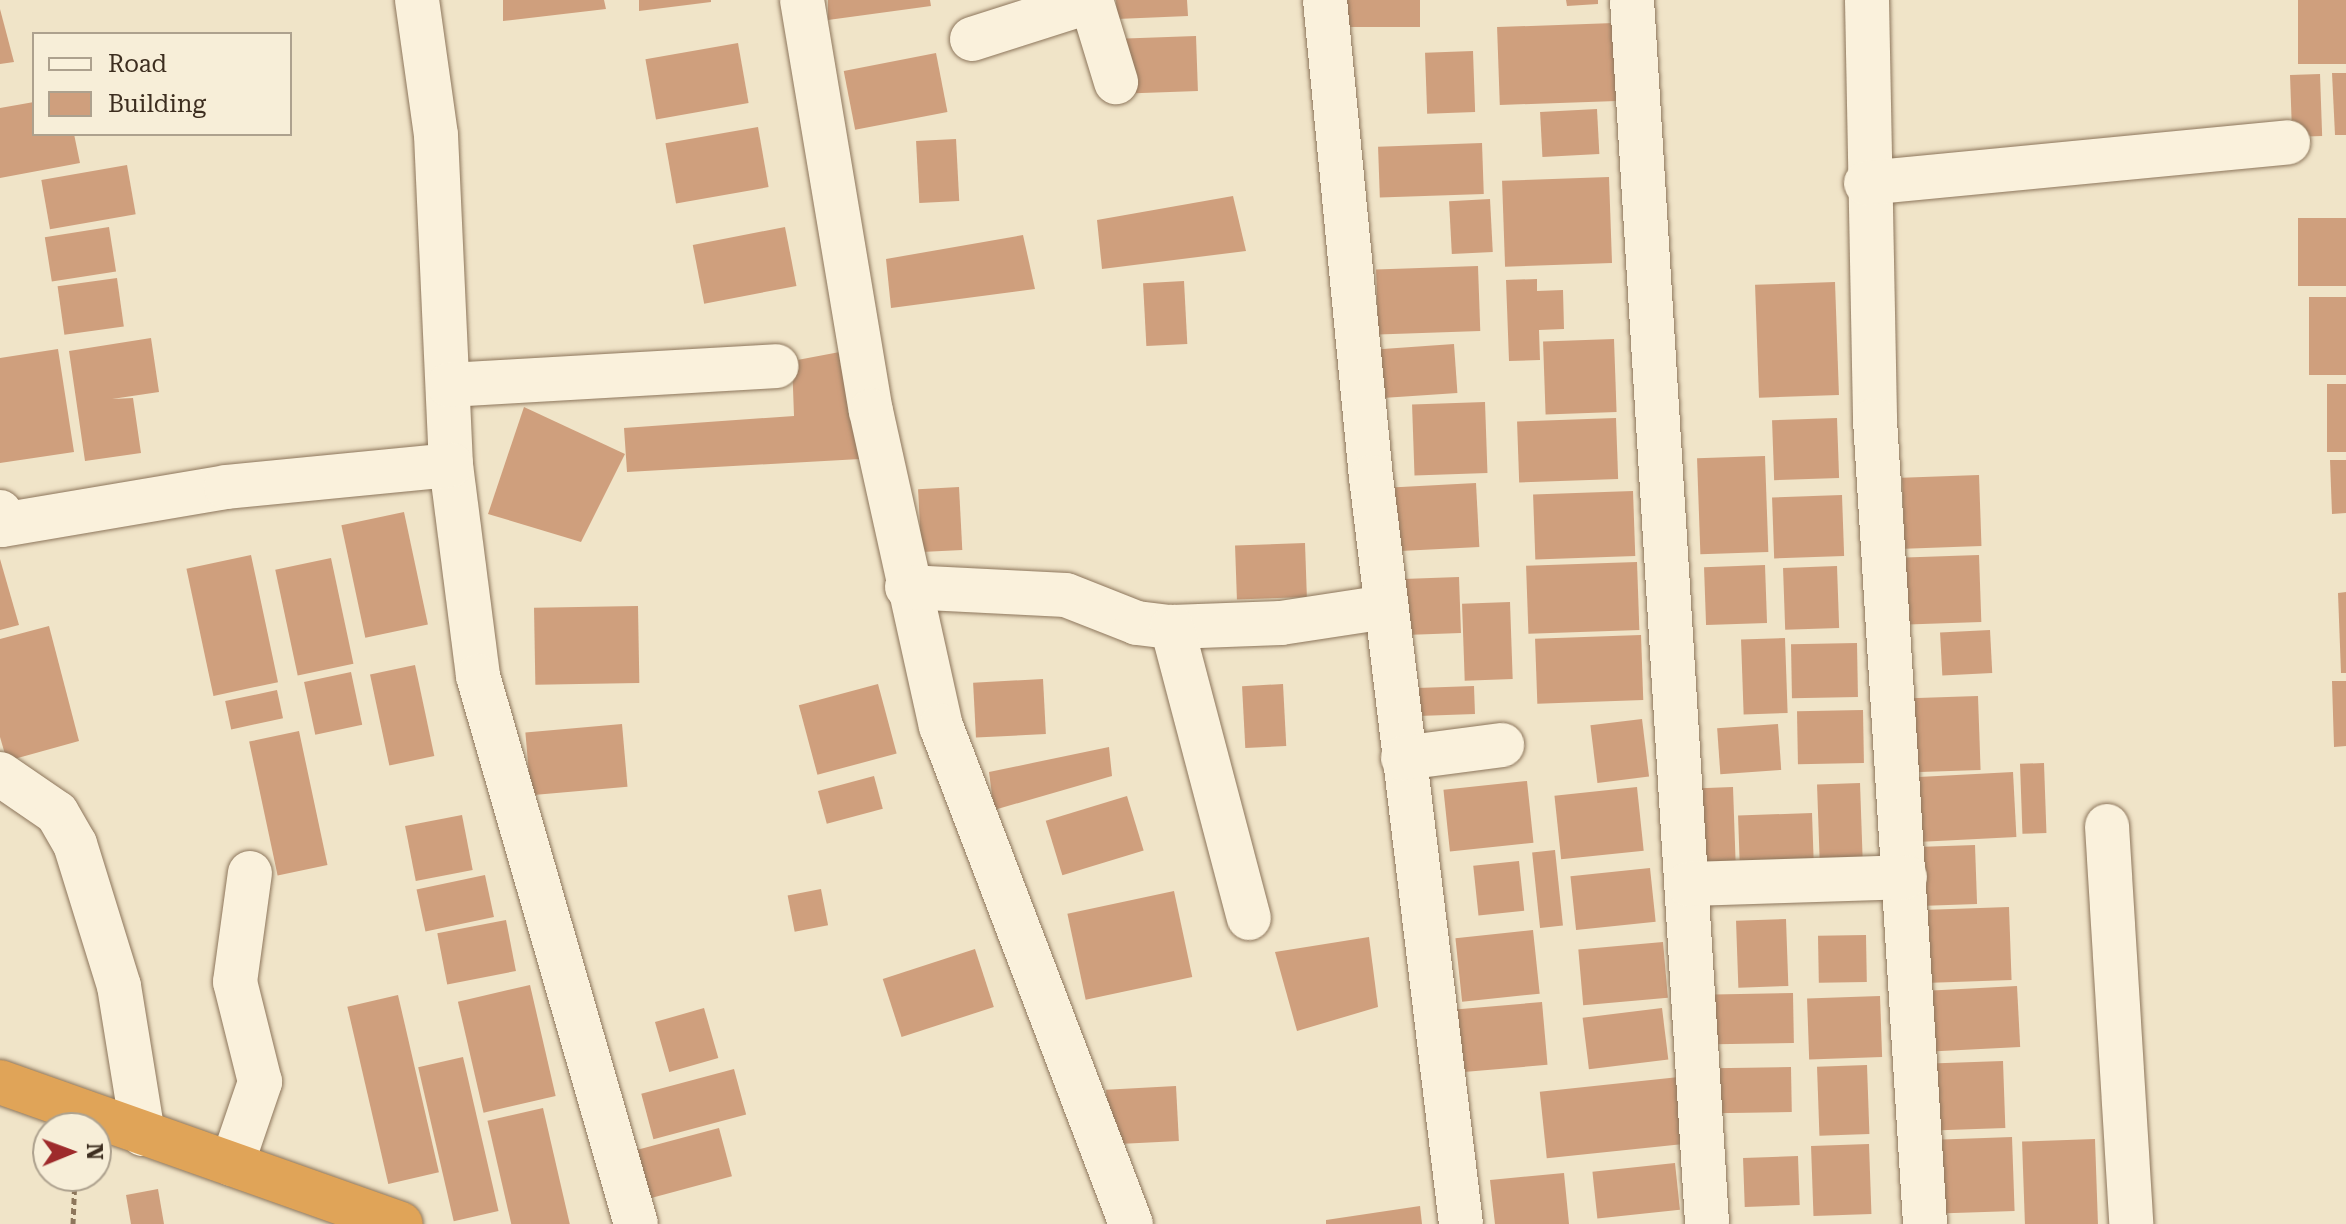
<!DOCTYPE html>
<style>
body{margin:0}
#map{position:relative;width:2346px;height:1224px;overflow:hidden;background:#f0e4c8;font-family:"Roboto Serif",serif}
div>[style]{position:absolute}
.building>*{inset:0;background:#cf9f7d;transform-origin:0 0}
.path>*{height:5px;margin-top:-2.5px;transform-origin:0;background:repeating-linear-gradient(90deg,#8d765c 0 6px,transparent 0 10px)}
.roads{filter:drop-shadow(0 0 2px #8d765c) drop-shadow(0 0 2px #8d765c)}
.minor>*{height:44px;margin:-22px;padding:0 22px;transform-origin:22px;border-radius:22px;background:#faf1dc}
.highway>*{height:44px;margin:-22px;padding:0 22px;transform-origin:22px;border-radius:22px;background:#e0a458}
span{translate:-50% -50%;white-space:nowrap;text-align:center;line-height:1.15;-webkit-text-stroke:7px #f7eed8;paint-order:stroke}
.legend{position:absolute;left:32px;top:32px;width:260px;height:104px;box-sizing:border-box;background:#f7eed8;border:2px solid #ada18e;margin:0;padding:10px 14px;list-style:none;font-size:24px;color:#3d2e20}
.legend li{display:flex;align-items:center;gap:16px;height:40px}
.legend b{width:40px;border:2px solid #ada18e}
.north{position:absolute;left:32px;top:1112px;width:80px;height:80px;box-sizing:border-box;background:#f7eed8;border:2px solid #ada18e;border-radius:50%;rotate:89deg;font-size:22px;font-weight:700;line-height:32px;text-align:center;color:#3d2e20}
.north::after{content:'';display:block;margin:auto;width:28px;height:36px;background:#9e2a2b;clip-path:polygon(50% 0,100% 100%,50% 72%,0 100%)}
</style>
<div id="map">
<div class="building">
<i style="clip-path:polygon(503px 0,604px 0,606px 9px,503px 21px)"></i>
<i style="clip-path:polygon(639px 0,711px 0,711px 2px,639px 11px)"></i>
<i style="clip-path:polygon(828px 0,930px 0,931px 6px,828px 20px)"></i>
<i style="clip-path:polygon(1116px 0,1187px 0,1188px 16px,1117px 19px)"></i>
<i style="left:1347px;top:0;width:73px;height:27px"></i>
<i style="clip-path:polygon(1566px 0,1598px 0,1598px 4px,1567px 6px)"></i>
<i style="left:2298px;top:0;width:48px;height:64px"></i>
<i style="clip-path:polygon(0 9px,14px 62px,0 64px)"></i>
<i style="left:1614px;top:23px;width:78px;height:117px;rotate:88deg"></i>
<i style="left:1196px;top:36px;width:55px;height:70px;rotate:88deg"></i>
<i style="left:738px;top:43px;width:61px;height:94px;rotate:80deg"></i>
<i style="left:1473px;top:51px;width:61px;height:48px;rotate:88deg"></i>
<i style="left:936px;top:53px;width:60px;height:94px;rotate:79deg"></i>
<i style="clip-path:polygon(2332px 73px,2346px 73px,2346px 135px,2335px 135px)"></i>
<i style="left:2320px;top:74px;width:62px;height:30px;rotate:88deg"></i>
<i style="clip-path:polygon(34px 102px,34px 134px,74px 134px,80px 163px,0 178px,0 108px)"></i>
<i style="left:1597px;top:109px;width:45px;height:57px;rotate:87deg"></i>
<i style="left:758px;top:127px;width:61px;height:94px;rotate:80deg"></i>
<i style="left:956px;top:139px;width:62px;height:40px;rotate:87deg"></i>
<i style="left:1482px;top:143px;width:51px;height:104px;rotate:88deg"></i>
<i style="left:127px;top:165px;width:50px;height:87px;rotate:80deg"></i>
<i style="left:1609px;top:177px;width:86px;height:107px;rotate:88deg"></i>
<i style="clip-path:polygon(1233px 196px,1246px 251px,1102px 269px,1097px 220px)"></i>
<i style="left:1490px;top:199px;width:53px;height:41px;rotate:87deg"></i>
<i style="left:2346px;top:218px;width:68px;height:48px;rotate:90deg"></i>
<i style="left:109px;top:227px;width:45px;height:65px;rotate:81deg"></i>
<i style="left:785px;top:227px;width:60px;height:94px;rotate:79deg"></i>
<i style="clip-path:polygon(1023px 235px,1035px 289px,891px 308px,886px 259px)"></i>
<i style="left:1478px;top:266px;width:65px;height:102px;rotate:88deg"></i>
<i style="left:117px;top:278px;width:49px;height:60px;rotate:82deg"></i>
<i style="clip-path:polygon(1537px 279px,1537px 291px,1563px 290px,1564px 329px,1539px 330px,1540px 360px,1509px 361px,1506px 280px)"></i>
<i style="left:1184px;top:281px;width:63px;height:41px;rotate:87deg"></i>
<i style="left:1835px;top:282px;width:113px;height:80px;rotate:88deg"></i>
<i style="left:2346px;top:297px;width:78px;height:37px;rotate:90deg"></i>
<i style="clip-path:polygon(151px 338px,159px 392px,112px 399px,133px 398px,141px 453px,85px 461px,69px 351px)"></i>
<i style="left:1614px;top:339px;width:73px;height:71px;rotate:88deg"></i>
<i style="left:1454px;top:344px;width:49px;height:75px;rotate:86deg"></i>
<i style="clip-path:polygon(58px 349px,74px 452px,0 463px,0 358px)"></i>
<i style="clip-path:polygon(845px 351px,860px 459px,627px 472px,624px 428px,794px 416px,792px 361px)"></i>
<i style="left:2346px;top:384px;width:68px;height:19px;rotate:90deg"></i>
<i style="left:1485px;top:402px;width:71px;height:73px;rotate:88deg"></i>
<i style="clip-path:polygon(524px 407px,625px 454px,581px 542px,488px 514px)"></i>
<i style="left:1616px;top:418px;width:61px;height:99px;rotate:88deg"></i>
<i style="left:1837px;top:418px;width:60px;height:65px;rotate:88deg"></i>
<i style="left:1765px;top:456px;width:96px;height:68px;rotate:88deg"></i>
<i style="clip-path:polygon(2330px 460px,2346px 460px,2346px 513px,2332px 514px)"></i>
<i style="left:1979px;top:475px;width:71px;height:77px;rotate:88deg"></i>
<i style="left:1476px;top:483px;width:64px;height:94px;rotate:87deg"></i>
<i style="left:959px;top:487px;width:63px;height:41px;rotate:87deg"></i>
<i style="left:1633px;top:491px;width:65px;height:100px;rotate:88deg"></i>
<i style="left:1842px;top:495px;width:61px;height:70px;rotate:88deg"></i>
<i style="left:404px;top:512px;width:115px;height:64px;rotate:78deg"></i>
<i style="left:1305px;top:543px;width:54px;height:70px;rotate:88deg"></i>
<i style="left:251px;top:555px;width:130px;height:66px;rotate:78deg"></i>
<i style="left:1979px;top:555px;width:67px;height:81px;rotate:88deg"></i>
<i style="left:331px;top:558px;width:108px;height:57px;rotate:78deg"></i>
<i style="clip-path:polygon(0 559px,19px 625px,0 630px)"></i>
<i style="left:1637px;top:562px;width:68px;height:111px;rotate:88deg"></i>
<i style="left:1765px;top:565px;width:58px;height:61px;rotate:88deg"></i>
<i style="left:1837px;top:566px;width:62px;height:54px;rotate:88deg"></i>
<i style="left:1459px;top:577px;width:56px;height:56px;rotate:88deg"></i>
<i style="clip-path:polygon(2346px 592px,2346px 673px,2341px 673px,2338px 593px)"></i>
<i style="left:1510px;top:602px;width:77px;height:48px;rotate:88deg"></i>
<i style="left:638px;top:606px;width:77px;height:104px;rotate:89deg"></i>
<i style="clip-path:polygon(49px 626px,79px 741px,7px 761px,0 737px,0 639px)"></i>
<i style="left:1990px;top:630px;width:43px;height:50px;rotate:87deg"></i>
<i style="left:1641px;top:635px;width:65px;height:106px;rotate:88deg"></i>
<i style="left:1785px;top:638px;width:75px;height:44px;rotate:88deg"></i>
<i style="left:1857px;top:643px;width:54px;height:66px;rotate:89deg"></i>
<i style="left:415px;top:665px;width:93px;height:46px;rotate:78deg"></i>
<i style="left:351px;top:672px;width:54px;height:48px;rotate:78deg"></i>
<i style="left:1043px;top:679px;width:55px;height:70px;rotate:87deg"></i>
<i style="clip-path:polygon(2332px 681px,2346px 681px,2346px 746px,2334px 747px)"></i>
<i style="left:878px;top:684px;width:72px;height:82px;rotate:75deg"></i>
<i style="left:1283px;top:684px;width:62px;height:41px;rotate:87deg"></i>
<i style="left:1474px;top:686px;width:28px;height:64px;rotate:88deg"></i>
<i style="left:277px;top:690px;width:29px;height:53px;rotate:78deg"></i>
<i style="left:1978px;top:696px;width:74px;height:68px;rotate:88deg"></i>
<i style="left:1863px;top:710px;width:53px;height:66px;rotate:89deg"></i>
<i style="left:1642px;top:719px;width:58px;height:52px;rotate:83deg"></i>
<i style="left:622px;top:724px;width:63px;height:97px;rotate:85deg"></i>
<i style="left:1778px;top:724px;width:46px;height:61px;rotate:86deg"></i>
<i style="left:299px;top:731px;width:137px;height:51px;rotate:78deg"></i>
<i style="clip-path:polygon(1109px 747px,1112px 776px,994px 810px,989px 772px)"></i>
<i style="left:2044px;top:763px;width:70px;height:24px;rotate:88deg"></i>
<i style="left:2013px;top:772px;width:65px;height:99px;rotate:87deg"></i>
<i style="left:874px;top:776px;width:34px;height:58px;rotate:75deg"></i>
<i style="left:1527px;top:781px;width:62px;height:84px;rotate:84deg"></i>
<i style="left:1860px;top:783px;width:79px;height:43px;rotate:88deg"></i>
<i style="left:1637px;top:787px;width:64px;height:83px;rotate:84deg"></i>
<i style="left:1733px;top:787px;width:89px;height:40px;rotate:88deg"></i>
<i style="left:1127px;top:796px;width:57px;height:85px;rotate:73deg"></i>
<i style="left:1812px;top:813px;width:50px;height:74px;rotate:88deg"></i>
<i style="left:462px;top:815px;width:56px;height:58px;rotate:79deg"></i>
<i style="left:1975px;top:845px;width:59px;height:58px;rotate:88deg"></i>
<i style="left:1555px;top:850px;width:76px;height:23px;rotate:84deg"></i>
<i style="left:1519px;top:861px;width:50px;height:46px;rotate:84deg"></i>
<i style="left:1650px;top:868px;width:54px;height:80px;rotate:84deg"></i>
<i style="left:485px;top:875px;width:43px;height:70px;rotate:78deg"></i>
<i style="left:821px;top:889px;width:37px;height:34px;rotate:79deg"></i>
<i style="left:1174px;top:891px;width:88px;height:109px;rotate:78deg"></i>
<i style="left:2009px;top:907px;width:73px;height:87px;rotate:88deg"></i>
<i style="left:1786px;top:919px;width:67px;height:50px;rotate:88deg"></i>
<i style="left:506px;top:920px;width:52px;height:70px;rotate:79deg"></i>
<i style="left:1533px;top:930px;width:64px;height:78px;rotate:84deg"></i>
<i style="left:1866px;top:935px;width:47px;height:48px;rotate:89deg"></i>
<i style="clip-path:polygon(1369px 937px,1378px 1007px,1297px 1031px,1275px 952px)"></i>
<i style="left:1663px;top:942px;width:56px;height:85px;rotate:85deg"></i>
<i style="left:975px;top:949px;width:61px;height:97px;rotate:72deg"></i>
<i style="left:530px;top:985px;width:114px;height:74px;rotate:77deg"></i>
<i style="left:2017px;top:986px;width:61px;height:94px;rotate:87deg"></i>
<i style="left:1793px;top:993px;width:50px;height:79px;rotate:89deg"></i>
<i style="left:398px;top:995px;width:182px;height:52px;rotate:77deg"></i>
<i style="left:1880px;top:996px;width:61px;height:73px;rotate:88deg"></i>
<i style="left:1542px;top:1002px;width:63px;height:87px;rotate:85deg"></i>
<i style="left:704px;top:1008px;width:52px;height:51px;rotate:74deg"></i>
<i style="left:1662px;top:1008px;width:52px;height:80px;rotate:83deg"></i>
<i style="left:463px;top:1057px;width:158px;height:46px;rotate:77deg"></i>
<i style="left:2003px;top:1061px;width:67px;height:79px;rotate:88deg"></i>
<i style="left:1867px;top:1065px;width:69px;height:50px;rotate:88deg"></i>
<i style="left:1791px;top:1067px;width:45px;height:78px;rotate:89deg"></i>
<i style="left:734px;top:1069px;width:47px;height:96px;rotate:75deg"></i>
<i style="left:1679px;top:1077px;width:67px;height:140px;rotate:84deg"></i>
<i style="left:1176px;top:1086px;width:55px;height:70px;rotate:87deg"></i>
<i style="left:543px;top:1108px;width:119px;height:57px;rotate:77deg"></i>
<i style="left:719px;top:1128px;width:50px;height:97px;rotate:75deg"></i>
<i style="left:2012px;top:1137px;width:74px;height:83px;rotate:88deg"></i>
<i style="left:2095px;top:1139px;width:85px;height:73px;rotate:88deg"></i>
<i style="left:1869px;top:1144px;width:70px;height:58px;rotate:88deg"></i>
<i style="left:1798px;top:1156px;width:49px;height:55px;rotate:88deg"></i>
<i style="left:1675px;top:1163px;width:47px;height:83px;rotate:84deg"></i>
<i style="clip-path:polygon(1564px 1173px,1569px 1224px,1495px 1224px,1490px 1180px)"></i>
<i style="clip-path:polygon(158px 1189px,164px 1224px,131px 1224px,126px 1195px)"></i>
<i style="clip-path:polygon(1420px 1206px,1422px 1224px,1326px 1224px,1326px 1220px)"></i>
</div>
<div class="path">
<i style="left:73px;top:1224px;width:48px;rotate:-87.6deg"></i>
</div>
<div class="roads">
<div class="minor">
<i style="left:417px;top:0;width:136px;rotate:82deg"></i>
<i style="left:436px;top:135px;width:330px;rotate:87.4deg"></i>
<i style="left:451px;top:465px;width:213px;rotate:82.7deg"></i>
<i style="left:478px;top:676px;width:570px;rotate:73.92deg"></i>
<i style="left:802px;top:0;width:417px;rotate:80.5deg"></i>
<i style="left:871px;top:411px;width:323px;rotate:77.5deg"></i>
<i style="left:941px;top:726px;width:533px;rotate:69.12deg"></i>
<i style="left:1091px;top:0;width:86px;rotate:73deg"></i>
<i style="left:1325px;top:0;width:479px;rotate:84.5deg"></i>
<i style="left:1371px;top:477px;width:752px;rotate:83.13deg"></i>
<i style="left:1632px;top:0;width:1226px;rotate:86.49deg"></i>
<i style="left:1867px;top:0;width:420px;rotate:88.9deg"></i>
<i style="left:1875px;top:420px;width:806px;rotate:86.44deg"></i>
<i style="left:972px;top:39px;width:125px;rotate:-17.7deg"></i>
<i style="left:1866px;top:183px;width:424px;rotate:-5.5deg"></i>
<i style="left:449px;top:385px;width:328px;rotate:-3.3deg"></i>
<i style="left:0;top:512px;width:13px;rotate:81deg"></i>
<i style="left:2px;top:525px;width:227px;rotate:-9.6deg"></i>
<i style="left:226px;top:487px;width:226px;rotate:-5.6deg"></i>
<i style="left:907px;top:587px;width:159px;rotate:2.9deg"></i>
<i style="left:1066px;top:595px;width:76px;rotate:21.5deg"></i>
<i style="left:1137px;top:623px;width:35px;rotate:7deg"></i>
<i style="left:1172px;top:627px;width:109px;rotate:-2.1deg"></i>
<i style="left:1281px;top:623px;width:106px;rotate:-8.7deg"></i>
<i style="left:1172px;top:627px;width:301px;rotate:75.2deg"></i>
<i style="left:1403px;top:758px;width:100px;rotate:-7.5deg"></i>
<i style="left:0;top:774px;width:69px;rotate:34.4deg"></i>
<i style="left:57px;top:813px;width:36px;rotate:60deg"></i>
<i style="left:75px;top:844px;width:149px;rotate:72.8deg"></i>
<i style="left:119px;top:986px;width:150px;rotate:80.8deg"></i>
<i style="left:2107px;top:826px;width:399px;rotate:86.5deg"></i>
<i style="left:1688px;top:884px;width:217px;rotate:-1.8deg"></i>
<i style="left:232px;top:1164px;width:87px;rotate:-71.1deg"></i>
<i style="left:260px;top:1082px;width:103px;rotate:-104deg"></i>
<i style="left:235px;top:982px;width:110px;rotate:-82.2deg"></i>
</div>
<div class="highway">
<i style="left:0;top:1082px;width:425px;rotate:19.5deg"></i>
</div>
</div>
<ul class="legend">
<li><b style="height:10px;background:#faf1dc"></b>Road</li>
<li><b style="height:22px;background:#cf9f7d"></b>Building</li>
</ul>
<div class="north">N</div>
</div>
